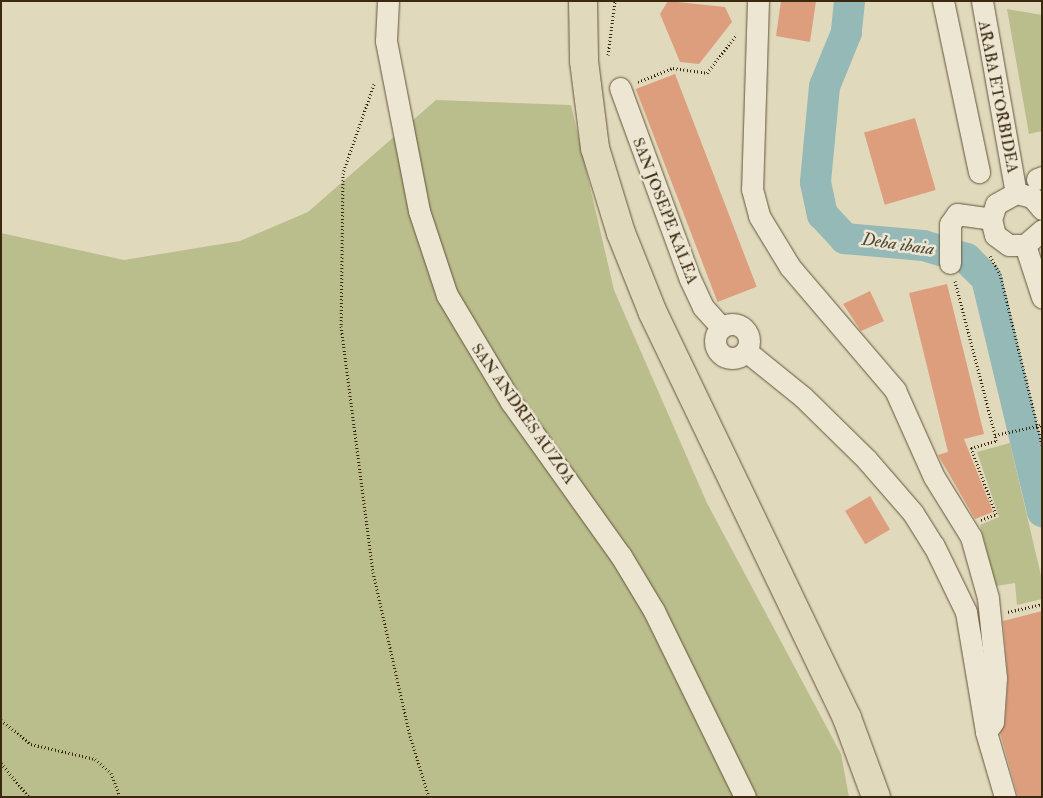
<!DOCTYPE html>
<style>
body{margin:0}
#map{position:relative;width:1043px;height:798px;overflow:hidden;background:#e1d9bc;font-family:"IM FELL Double Pica",serif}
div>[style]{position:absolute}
.green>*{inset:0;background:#babd8c}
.river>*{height:31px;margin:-15.5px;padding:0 15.5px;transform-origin:15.5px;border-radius:15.5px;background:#95b9b6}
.building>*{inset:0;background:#dd9e7e;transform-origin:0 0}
.path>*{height:3px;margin-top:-1.5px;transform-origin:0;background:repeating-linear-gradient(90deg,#3a280f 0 1px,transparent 0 3.5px)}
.roads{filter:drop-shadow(0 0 1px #64543a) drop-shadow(0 0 1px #64543a)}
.minor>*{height:21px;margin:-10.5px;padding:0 10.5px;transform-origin:10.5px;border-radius:10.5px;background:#ece6d3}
.minor>.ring{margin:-10.5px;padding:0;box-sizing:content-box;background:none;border:21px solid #ece6d3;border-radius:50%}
.major>*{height:28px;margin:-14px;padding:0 14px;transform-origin:14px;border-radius:14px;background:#e1d9bc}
span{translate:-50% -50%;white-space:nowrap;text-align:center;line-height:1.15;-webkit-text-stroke:5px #ece6d3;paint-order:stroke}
.street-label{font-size:16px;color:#3a280f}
.water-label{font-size:18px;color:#514c39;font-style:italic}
.frame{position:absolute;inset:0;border:2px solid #3a280f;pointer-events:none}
</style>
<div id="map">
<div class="green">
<i style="clip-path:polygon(1007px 9px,1042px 15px,1042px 131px,1029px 134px)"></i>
<i style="clip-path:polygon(436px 100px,571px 105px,614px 290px,707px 503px,841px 754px,849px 797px,1px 797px,1px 233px,124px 260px,240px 241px,308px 212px)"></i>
<i style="clip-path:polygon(1010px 443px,1042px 580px,1042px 599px,1017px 605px,1015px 583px,996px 586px,980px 525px,999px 517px,977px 452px)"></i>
</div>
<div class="river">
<i style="left:849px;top:1px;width:31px;rotate:96deg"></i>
<i style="left:846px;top:32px;width:58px;rotate:112.2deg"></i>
<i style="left:824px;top:86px;width:96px;rotate:95.4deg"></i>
<i style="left:815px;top:182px;width:33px;rotate:78deg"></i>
<i style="left:822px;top:214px;width:33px;rotate:47deg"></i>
<i style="left:844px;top:238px;width:79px;rotate:5.1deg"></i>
<i style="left:923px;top:245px;width:45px;rotate:16.8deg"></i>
<i style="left:966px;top:258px;width:28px;rotate:45deg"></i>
<i style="left:986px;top:278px;width:240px;rotate:76.5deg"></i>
</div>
<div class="building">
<i style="clip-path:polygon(668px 1px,725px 7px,732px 22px,699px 64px,680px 62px,660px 14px)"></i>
<i style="clip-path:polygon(781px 1px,816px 1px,810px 42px,776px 36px)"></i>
<i style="left:675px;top:74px;width:228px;height:42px;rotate:69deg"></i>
<i style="left:915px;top:118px;width:75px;height:53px;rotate:74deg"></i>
<i style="clip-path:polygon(947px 284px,984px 434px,964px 439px,993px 512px,975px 519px,938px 455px,948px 452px,909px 293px)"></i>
<i style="clip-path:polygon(870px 291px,884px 321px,861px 331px,843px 304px)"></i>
<i style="left:870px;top:496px;width:39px;height:29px;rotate:59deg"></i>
<i style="clip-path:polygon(1042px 611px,1042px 797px,1018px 797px,1000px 733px,1005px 723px,1008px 679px,1003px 621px)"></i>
</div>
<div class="path">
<i style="left:608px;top:55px;width:54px;rotate:-82.6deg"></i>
<i style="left:638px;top:82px;width:38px;rotate:-22deg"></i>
<i style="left:673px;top:68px;width:34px;rotate:8deg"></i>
<i style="left:707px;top:73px;width:49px;rotate:-52.4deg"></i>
<i style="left:374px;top:84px;width:94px;rotate:109.2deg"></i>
<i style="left:343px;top:173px;width:153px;rotate:90.7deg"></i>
<i style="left:341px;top:326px;width:248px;rotate:82.6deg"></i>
<i style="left:373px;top:572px;width:168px;rotate:77.3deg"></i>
<i style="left:410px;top:736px;width:64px;rotate:72.7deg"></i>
<i style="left:990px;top:256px;width:21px;rotate:61deg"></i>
<i style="left:1000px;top:274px;width:176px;rotate:76.2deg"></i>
<i style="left:955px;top:281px;width:159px;rotate:75.4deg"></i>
<i style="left:981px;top:520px;width:16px;rotate:-22deg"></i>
<i style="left:996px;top:514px;width:71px;rotate:-110.7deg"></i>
<i style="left:971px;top:448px;width:26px;rotate:-16deg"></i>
<i style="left:996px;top:441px;width:6px;rotate:-99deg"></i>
<i style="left:995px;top:435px;width:48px;rotate:-12deg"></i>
<i style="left:1008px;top:612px;width:35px;rotate:-13deg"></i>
<i style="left:1px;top:720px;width:38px;rotate:39deg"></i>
<i style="left:31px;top:744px;width:66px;rotate:13.2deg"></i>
<i style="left:95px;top:759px;width:21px;rotate:41deg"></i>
<i style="left:111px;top:773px;width:26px;rotate:69deg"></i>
<i style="left:1px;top:763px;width:44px;rotate:50.5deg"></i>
</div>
<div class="roads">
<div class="minor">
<i style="left:388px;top:1px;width:40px;rotate:92.9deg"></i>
<i style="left:386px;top:41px;width:173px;rotate:79deg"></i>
<i style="left:419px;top:211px;width:89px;rotate:71.6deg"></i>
<i style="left:447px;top:295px;width:125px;rotate:59.1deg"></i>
<i style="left:511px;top:402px;width:189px;rotate:54.5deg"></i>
<i style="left:621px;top:556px;width:64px;rotate:59deg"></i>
<i style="left:654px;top:611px;width:207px;rotate:63.9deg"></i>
<i style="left:758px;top:1px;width:188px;rotate:91.8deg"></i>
<i style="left:752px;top:189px;width:28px;rotate:75deg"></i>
<i style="left:759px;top:216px;width:60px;rotate:58.7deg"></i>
<i style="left:790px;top:267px;width:162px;rotate:49.5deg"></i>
<i style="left:895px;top:390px;width:95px;rotate:65.9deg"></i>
<i style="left:934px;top:477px;width:70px;rotate:58.3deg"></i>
<i style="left:971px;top:537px;width:63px;rotate:74.4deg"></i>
<i style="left:988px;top:598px;width:80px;rotate:84.3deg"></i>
<i style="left:996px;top:678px;width:44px;rotate:93.9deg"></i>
<i style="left:993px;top:722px;width:12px;rotate:125deg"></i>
<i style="left:943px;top:1px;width:175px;rotate:78.1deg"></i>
<i style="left:982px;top:1px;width:195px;rotate:80deg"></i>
<i style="left:620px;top:88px;width:203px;rotate:69.9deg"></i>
<i style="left:690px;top:279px;width:31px;rotate:65deg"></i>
<i style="left:703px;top:307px;width:27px;rotate:48deg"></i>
<i style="left:1037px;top:179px;width:5px;rotate:-22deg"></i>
<i style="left:1042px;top:209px;width:16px;rotate:-130deg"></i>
<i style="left:1032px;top:197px;width:16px;rotate:-166deg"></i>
<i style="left:1016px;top:193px;width:23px;rotate:151deg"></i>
<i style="left:996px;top:204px;width:16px;rotate:108deg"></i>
<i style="left:991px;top:219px;width:16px;rotate:76deg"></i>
<i style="left:995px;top:235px;width:17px;rotate:36deg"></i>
<i style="left:1009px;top:245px;width:16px"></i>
<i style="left:1025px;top:245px;width:23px;rotate:-41deg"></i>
<i style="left:1025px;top:245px;width:55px;rotate:71.9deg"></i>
<i style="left:950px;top:263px;width:39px;rotate:-90deg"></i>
<i style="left:950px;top:224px;width:12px;rotate:-55deg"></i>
<i style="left:957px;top:214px;width:34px;rotate:8deg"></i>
<i class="ring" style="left:715px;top:324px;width:13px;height:13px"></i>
<i style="left:746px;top:351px;width:73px;rotate:38.9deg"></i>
<i style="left:803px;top:397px;width:90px;rotate:44.5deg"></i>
<i style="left:867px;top:460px;width:70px;rotate:49deg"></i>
<i style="left:913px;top:513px;width:39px;rotate:58deg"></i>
<i style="left:934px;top:546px;width:73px;rotate:64.1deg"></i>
<i style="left:966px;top:612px;width:122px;rotate:80.5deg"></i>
<i style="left:986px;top:732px;width:68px;rotate:73.7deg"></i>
</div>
<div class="major">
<i style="left:583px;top:1px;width:60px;rotate:89deg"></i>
<i style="left:584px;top:61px;width:88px;rotate:82.8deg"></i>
<i style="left:595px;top:148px;width:89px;rotate:73deg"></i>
<i style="left:621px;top:233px;width:86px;rotate:68.2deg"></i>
<i style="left:653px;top:313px;width:449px;rotate:64.4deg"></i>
<i style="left:847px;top:718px;width:84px;rotate:69.8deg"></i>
</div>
</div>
<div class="street-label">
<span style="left:998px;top:97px;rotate:79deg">ARABA ETORBIDEA</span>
<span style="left:665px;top:211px;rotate:69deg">SAN JOSEPE KALEA</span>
<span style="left:523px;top:414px;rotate:55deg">SAN ANDRES AUZOA</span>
</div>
<div class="water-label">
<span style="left:898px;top:245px;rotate:8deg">Deba ibaia</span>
</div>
<div class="frame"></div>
</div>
